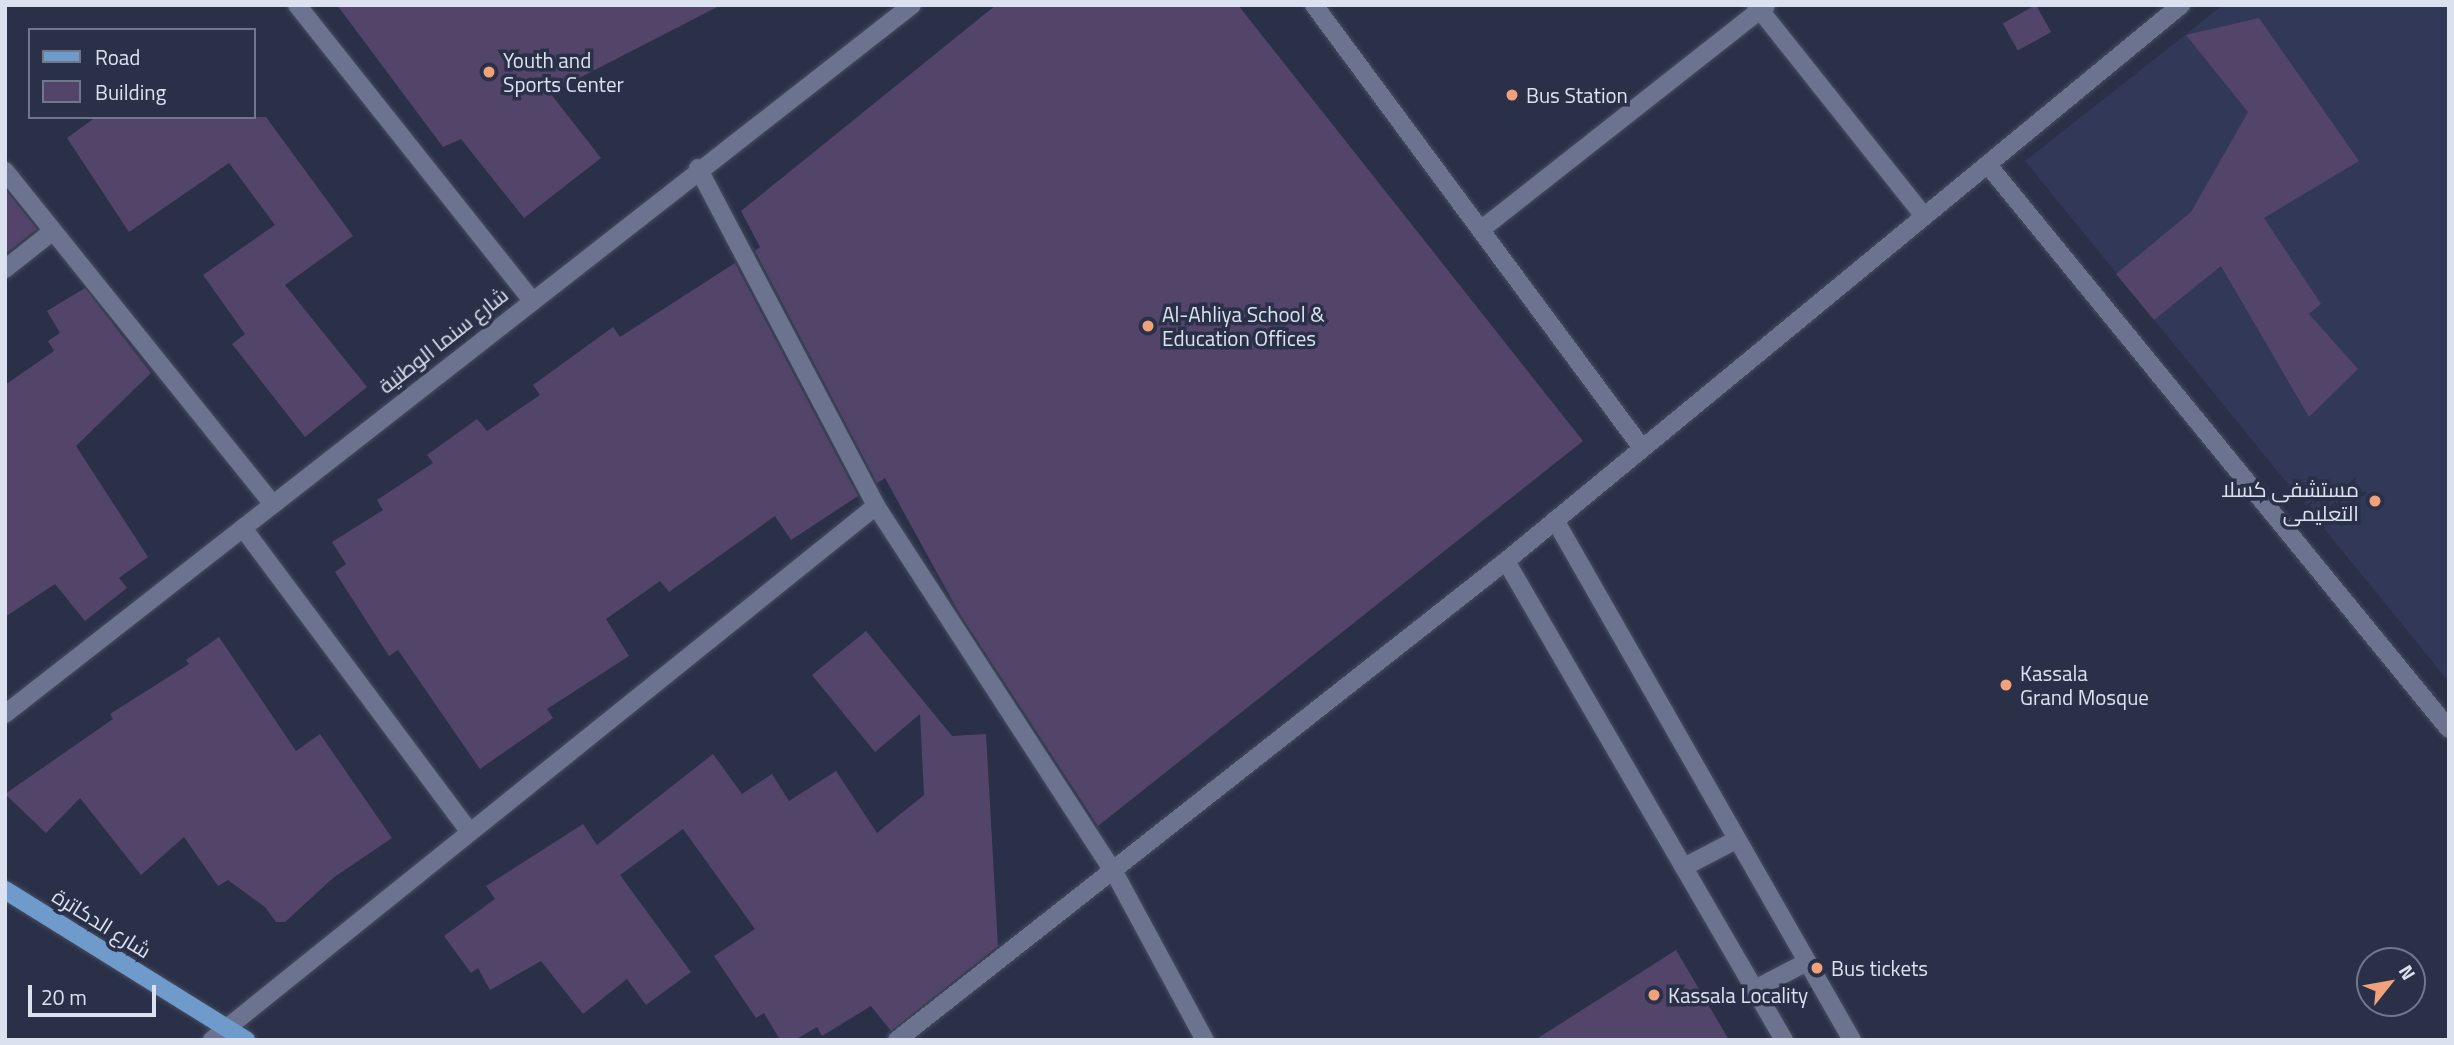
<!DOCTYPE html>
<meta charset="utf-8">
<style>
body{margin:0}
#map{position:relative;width:2454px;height:1045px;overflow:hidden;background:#2a3048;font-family:"Titillium Web",Cairo,sans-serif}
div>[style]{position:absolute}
.built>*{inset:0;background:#323857}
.building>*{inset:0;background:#53456a;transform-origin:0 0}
.roads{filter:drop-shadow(0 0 2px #474c60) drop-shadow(0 0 2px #474c60)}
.minor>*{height:18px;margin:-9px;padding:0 9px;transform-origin:9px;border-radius:9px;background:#6c738f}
.major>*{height:18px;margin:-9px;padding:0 9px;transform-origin:9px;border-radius:9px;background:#6f9bcc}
.dots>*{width:19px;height:19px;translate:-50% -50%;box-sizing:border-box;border:4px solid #2a3048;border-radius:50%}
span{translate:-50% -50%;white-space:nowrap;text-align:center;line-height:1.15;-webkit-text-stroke:7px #2a3048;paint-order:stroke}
.poi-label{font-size:21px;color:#dce1f0}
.left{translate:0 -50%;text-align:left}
.right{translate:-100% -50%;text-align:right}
.street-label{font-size:21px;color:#dce1f0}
.frame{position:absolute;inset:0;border:7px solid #dce1f0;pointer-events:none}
.legend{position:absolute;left:28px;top:28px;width:228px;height:91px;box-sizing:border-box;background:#2a3048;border:2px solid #71778b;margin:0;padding:9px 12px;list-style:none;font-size:21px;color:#dce1f0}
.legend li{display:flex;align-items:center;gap:14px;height:35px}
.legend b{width:35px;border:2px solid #71778b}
.north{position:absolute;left:2356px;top:947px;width:70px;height:70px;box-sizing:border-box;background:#2a3048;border:2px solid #71778b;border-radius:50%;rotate:59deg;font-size:19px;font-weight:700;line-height:28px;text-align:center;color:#dce1f0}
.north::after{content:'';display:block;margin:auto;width:24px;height:32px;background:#f1a27b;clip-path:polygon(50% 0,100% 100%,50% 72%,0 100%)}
.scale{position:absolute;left:28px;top:985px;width:128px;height:32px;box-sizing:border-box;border:4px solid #dce1f0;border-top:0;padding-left:9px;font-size:21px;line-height:24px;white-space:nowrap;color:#dce1f0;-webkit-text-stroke:5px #2a3048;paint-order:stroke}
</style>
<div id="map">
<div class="built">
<i style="clip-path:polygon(2223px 5px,2449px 5px,2449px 682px,2025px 161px)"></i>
</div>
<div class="building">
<i style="clip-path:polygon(337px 5px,721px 5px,550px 93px,601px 158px,524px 218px,461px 139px,443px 147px)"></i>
<i style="clip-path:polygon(996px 5px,1238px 5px,1583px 441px,1098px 826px,958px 611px,885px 478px,877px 483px,755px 251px,760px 247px,741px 211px)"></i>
<i style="left:2036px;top:5px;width:31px;height:38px;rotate:61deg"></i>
<i style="clip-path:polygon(2259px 18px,2359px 161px,2264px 218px,2321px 304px,2309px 314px,2358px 369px,2309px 417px,2221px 266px,2154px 320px,2116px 274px,2191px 212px,2248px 112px,2186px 35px)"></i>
<i style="clip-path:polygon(96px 117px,266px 117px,353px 236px,285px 285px,367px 387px,305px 437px,232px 344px,245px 334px,203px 275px,275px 225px,229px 163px,129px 232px,67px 138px)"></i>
<i style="clip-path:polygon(5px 189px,37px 229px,5px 254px)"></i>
<i style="clip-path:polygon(735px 263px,858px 496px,791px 540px,775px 516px,669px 592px,660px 581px,606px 619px,629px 656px,547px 709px,553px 718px,480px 769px,398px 650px,389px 656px,335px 572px,346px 564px,332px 542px,383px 510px,377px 500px,433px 463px,427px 455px,477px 419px,487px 431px,540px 395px,533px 385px,613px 327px,620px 337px)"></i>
<i style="clip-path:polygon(85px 288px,151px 373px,76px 446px,148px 557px,119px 578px,127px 588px,85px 621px,55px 584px,5px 617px,5px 385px,54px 351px,48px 341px,60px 333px,47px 311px)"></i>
<i style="clip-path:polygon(866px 631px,952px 736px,986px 734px,998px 946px,891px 1031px,871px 1006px,822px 1036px,817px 1027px,795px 1040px,780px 1040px,764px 1013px,756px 1018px,714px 956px,755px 929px,683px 829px,620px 875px,691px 972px,646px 1005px,627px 979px,583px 1014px,541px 961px,490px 990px,478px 968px,471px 973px,444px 936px,495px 899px,486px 886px,583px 824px,597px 845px,713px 754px,742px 794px,772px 774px,789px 801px,836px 771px,877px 833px,924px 795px,920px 714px,875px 752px,812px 675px)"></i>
<i style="clip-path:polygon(219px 637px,296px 751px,320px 734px,392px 838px,333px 878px,285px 922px,276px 922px,265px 907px,228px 880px,218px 886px,184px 837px,141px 875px,80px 798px,46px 833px,5px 794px,113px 719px,110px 714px,189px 664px,186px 660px)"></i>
<i style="clip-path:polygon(1676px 950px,1729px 1040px,1535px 1040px)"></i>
</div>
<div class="roads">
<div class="minor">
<i style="left:297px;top:5px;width:376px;rotate:51.5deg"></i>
<i style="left:1314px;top:5px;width:551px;rotate:53.48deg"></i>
<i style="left:1756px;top:5px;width:267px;rotate:51.5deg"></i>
<i style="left:1988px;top:165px;width:728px;rotate:50.74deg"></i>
<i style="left:698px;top:168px;width:382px;rotate:62.2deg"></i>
<i style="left:876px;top:506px;width:437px;rotate:57deg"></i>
<i style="left:1114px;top:872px;width:191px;rotate:61.6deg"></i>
<i style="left:5px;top:171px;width:427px;rotate:51.2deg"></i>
<i style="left:1483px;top:228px;width:360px;rotate:-38.2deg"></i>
<i style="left:5px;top:269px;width:61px;rotate:-38.4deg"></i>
<i style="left:1555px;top:520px;width:599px;rotate:60.27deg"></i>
<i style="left:243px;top:528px;width:377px;rotate:53.3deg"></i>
<i style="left:1506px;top:561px;width:554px;rotate:59.87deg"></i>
<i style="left:5px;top:714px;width:1151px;rotate:-38.01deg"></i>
<i style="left:1684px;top:867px;width:59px;rotate:-27.4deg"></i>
<i style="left:1755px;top:989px;width:59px;rotate:-27.4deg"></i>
<i style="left:212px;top:1040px;width:852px;rotate:-38.81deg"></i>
<i style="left:897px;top:1040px;width:775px;rotate:-38.19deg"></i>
<i style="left:1506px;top:561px;width:875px;rotate:-39.48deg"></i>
</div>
<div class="major">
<i style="left:5px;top:890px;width:284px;rotate:31.9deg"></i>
</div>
</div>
<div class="dots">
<i style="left:489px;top:72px;background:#f1a27b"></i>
<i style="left:1512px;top:95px;background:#f1a27b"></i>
<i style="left:1148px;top:326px;background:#f1a27b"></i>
<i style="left:2375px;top:501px;background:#f1a27b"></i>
<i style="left:2006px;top:685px;background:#f1a27b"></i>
<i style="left:1817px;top:968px;background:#f1a27b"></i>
<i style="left:1654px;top:995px;background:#f1a27b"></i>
</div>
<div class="poi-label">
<span class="left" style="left:503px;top:72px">Youth and<br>Sports Center</span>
<span class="left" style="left:1526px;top:95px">Bus Station</span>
<span class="left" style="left:1162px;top:326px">Al-Ahliya School &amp;<br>Education Offices</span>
<span class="right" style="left:2359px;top:501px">مستشفى كسلا<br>التعليمى</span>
<span class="left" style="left:2020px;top:685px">Kassala<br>Grand Mosque</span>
<span class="left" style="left:1831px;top:968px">Bus tickets</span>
<span class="left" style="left:1668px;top:995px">Kassala Locality</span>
</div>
<div class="street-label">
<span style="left:443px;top:340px;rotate:-38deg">شارع سنما الوطنية</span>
<span style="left:102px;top:923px;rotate:32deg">شارع الدكاترة</span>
</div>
<div class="frame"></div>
<ul class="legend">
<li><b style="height:9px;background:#6f9bcc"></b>Road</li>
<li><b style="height:19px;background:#53456a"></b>Building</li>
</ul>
<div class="north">N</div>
<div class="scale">20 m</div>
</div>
